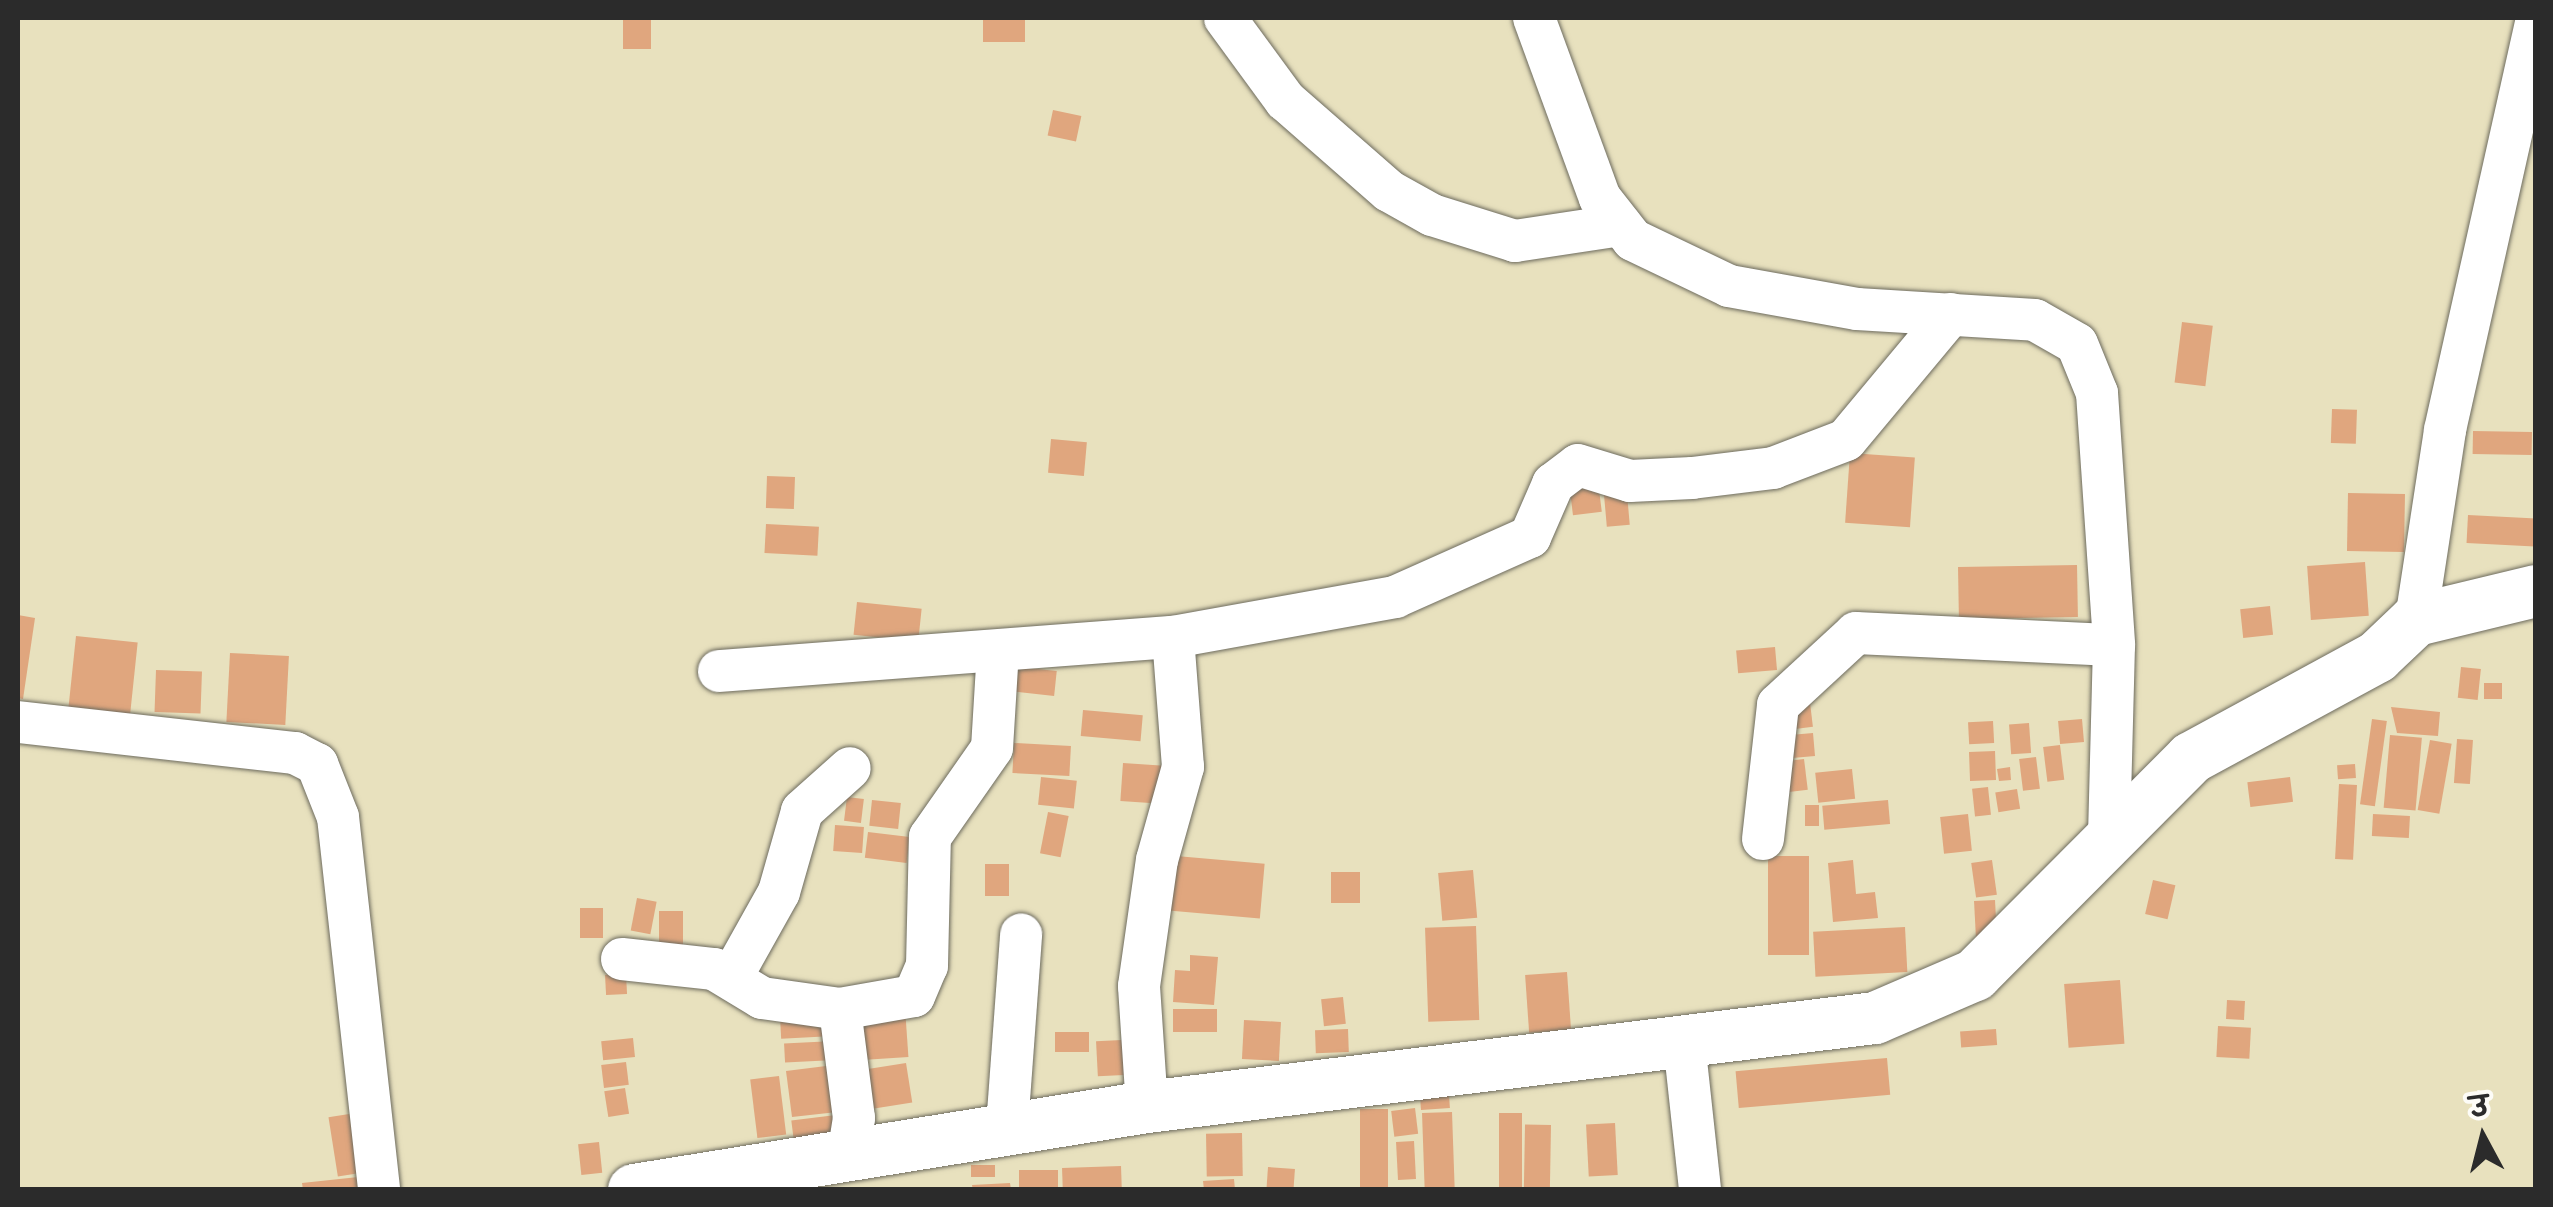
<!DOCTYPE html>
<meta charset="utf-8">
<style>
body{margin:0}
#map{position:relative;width:2553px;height:1207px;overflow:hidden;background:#e8e1be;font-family:"Comic Neue","Playpen Sans Deva",sans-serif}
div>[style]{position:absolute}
.building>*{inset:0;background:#e0a67e;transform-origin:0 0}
.roads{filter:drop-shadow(0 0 2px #6d6b5e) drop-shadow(0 0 2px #6d6b5e)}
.minor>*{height:42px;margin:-21px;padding:0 21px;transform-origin:21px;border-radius:21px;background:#fff}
.tertiary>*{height:52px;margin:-26px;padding:0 26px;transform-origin:26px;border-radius:26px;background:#fff}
span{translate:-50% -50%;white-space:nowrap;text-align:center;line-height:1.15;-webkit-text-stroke:8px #fdfcf7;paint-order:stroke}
.frame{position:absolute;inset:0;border:20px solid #2b2b2b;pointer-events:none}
.north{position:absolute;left:2433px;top:1087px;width:100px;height:100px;-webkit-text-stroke:8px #fdfcf7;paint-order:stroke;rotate:353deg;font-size:28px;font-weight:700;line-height:40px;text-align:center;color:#2b2b2b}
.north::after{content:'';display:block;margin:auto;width:35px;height:45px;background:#2b2b2b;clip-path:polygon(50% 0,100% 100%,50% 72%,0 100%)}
</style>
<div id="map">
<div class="building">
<i style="left:623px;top:18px;width:28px;height:31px"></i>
<i style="left:983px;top:18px;width:42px;height:24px"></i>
<i style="left:1053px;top:110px;width:29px;height:26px;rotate:12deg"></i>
<i style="left:2182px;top:322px;width:31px;height:61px;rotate:7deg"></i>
<i style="left:2332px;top:409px;width:25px;height:34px;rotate:2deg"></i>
<i style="left:2473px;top:431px;width:59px;height:23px;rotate:1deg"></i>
<i style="left:1051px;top:439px;width:36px;height:34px;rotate:5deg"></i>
<i style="left:1850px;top:453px;width:65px;height:70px;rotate:4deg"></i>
<i style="left:767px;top:476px;width:28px;height:32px;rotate:2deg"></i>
<i style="left:1598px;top:481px;width:31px;height:29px;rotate:83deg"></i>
<i style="left:1626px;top:482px;width:43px;height:23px;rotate:85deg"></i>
<i style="left:2348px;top:493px;width:57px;height:58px;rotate:1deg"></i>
<i style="left:2468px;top:515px;width:68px;height:28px;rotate:3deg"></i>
<i style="left:766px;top:524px;width:53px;height:29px;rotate:3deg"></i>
<i style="left:2365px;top:562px;width:54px;height:58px;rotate:86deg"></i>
<i style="left:2077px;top:565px;width:52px;height:119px;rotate:89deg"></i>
<i style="left:857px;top:602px;width:65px;height:33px;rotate:6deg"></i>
<i style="left:2270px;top:606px;width:29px;height:30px;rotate:84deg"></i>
<i style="clip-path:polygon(18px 615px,35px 618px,23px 699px,18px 698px)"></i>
<i style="left:76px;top:636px;width:62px;height:75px;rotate:6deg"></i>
<i style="left:1775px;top:647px;width:23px;height:39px;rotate:85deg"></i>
<i style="left:230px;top:653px;width:59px;height:69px;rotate:3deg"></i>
<i style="left:1009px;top:666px;width:48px;height:25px;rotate:6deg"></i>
<i style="left:2461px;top:667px;width:20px;height:31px;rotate:6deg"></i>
<i style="left:156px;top:670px;width:46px;height:42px;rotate:2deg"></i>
<i style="left:2484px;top:683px;width:18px;height:16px"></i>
<i style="left:1810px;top:703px;width:24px;height:26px;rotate:83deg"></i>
<i style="clip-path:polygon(2391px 707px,2440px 712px,2438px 736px,2397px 733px)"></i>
<i style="left:1083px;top:710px;width:60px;height:26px;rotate:5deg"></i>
<i style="left:2082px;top:719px;width:23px;height:24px;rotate:85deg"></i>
<i style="left:2372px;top:719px;width:15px;height:86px;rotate:8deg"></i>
<i style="left:1993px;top:721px;width:22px;height:25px;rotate:87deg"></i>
<i style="left:2029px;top:723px;width:30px;height:20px;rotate:86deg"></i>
<i style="left:1813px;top:733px;width:23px;height:34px;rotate:85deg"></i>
<i style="left:2390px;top:735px;width:32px;height:73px;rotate:5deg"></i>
<i style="left:2457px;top:739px;width:16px;height:44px;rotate:4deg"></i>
<i style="left:2430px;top:740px;width:22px;height:71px;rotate:10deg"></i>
<i style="left:1014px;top:743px;width:57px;height:30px;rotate:3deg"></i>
<i style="left:2060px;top:745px;width:35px;height:17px;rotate:83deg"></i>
<i style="left:1995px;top:751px;width:29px;height:26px;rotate:88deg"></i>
<i style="left:2036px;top:757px;width:32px;height:17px;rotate:83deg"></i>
<i style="left:1804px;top:759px;width:31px;height:21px;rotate:83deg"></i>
<i style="left:1123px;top:763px;width:41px;height:38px;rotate:4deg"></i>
<i style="left:2355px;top:764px;width:14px;height:18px;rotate:86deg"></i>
<i style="clip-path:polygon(2010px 767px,2011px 780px,1999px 781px,1997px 769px)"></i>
<i style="left:1852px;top:769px;width:30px;height:37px;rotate:84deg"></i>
<i style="left:1041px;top:777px;width:36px;height:28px;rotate:6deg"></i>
<i style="left:2290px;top:777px;width:25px;height:43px;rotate:83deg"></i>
<i style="left:2339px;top:784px;width:18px;height:75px;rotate:3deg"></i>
<i style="left:1988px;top:787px;width:28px;height:16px;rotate:84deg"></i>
<i style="left:2017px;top:789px;width:20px;height:22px;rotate:81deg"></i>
<i style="left:847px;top:797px;width:17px;height:24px;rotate:7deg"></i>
<i style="left:872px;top:800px;width:29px;height:26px;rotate:6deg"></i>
<i style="left:1888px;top:800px;width:24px;height:66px;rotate:85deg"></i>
<i style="left:1819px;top:805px;width:21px;height:14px;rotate:90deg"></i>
<i style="left:1048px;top:812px;width:21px;height:42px;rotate:11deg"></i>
<i style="left:1968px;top:814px;width:37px;height:28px;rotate:84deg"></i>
<i style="left:2373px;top:814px;width:37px;height:22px;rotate:3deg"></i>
<i style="left:835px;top:825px;width:29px;height:26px;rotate:4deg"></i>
<i style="left:868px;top:832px;width:42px;height:26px;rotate:7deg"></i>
<i style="left:1165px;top:855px;width:100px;height:55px;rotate:5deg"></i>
<i style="left:1768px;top:856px;width:41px;height:99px"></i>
<i style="clip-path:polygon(1853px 860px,1856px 894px,1875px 892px,1878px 918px,1833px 922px,1828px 863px)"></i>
<i style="left:1992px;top:860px;width:35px;height:21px;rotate:82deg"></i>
<i style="left:985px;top:864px;width:24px;height:32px"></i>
<i style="left:1473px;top:870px;width:48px;height:35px;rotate:85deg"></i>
<i style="left:1331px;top:872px;width:29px;height:31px"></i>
<i style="left:2153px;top:880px;width:23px;height:35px;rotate:13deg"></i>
<i style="left:637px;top:898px;width:20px;height:33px;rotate:11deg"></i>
<i style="left:1995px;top:900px;width:37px;height:21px;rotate:87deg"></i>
<i style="left:603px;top:908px;width:30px;height:23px;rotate:90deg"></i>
<i style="left:659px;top:911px;width:24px;height:34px"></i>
<i style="left:1476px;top:926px;width:94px;height:51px;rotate:88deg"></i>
<i style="left:1905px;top:927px;width:45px;height:92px;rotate:87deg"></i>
<i style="clip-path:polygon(1190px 955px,1218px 957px,1214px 1005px,1173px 1002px,1175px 970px,1190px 971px)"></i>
<i style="left:1567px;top:972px;width:58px;height:42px;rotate:86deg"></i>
<i style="left:626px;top:974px;width:20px;height:21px;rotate:87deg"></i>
<i style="left:2120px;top:980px;width:64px;height:56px;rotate:86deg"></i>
<i style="left:1343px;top:997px;width:27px;height:22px;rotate:84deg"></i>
<i style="left:2227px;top:1000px;width:18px;height:19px;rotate:3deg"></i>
<i style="left:905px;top:1008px;width:49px;height:50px;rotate:86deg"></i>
<i style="left:1173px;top:1009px;width:44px;height:23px"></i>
<i style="left:832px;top:1015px;width:21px;height:52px;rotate:87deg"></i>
<i style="left:1244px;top:1020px;width:37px;height:39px;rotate:3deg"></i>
<i style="left:2218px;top:1026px;width:33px;height:31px;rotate:3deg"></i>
<i style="left:1348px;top:1029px;width:23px;height:33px;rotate:88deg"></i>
<i style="left:1996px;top:1029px;width:16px;height:36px;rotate:86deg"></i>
<i style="left:1055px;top:1032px;width:34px;height:20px"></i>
<i style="left:633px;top:1038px;width:19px;height:32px;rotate:84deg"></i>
<i style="left:1122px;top:1040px;width:35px;height:26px;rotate:87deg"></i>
<i style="left:834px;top:1041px;width:19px;height:50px;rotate:87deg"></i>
<i style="left:1887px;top:1058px;width:37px;height:152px;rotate:85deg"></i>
<i style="left:626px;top:1062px;width:23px;height:25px;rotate:83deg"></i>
<i style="left:906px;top:1063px;width:40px;height:48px;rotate:81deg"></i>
<i style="clip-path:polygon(842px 1064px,837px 1112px,792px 1117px,786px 1071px)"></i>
<i style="left:779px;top:1076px;width:59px;height:29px;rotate:83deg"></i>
<i style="left:625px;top:1088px;width:26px;height:21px;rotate:81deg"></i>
<i style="left:1449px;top:1095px;width:13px;height:29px;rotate:86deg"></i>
<i style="left:1415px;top:1108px;width:26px;height:24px;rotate:83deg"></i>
<i style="left:1388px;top:1109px;width:79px;height:28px;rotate:90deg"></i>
<i style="left:368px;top:1111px;width:60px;height:40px;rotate:81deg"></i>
<i style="left:1452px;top:1112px;width:78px;height:30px;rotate:88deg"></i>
<i style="left:1499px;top:1113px;width:23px;height:77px"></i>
<i style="left:836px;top:1115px;width:26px;height:45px;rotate:83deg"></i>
<i style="left:1615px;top:1123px;width:52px;height:29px;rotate:87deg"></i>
<i style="left:1551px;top:1125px;width:65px;height:26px;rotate:91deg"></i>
<i style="left:1242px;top:1133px;width:43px;height:36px;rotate:89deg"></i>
<i style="left:1414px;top:1141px;width:38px;height:18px;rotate:87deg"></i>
<i style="left:599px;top:1142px;width:31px;height:21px;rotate:84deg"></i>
<i style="left:995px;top:1165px;width:12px;height:24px;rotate:90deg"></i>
<i style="left:1121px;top:1166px;width:24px;height:59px;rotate:88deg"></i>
<i style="left:1268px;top:1167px;width:27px;height:23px;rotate:4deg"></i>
<i style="left:1058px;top:1170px;width:20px;height:39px;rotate:90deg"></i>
<i style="clip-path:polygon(377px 1175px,379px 1190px,303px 1190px,302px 1183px)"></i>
<i style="clip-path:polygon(1234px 1179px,1235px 1190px,1204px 1190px,1203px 1181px)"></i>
<i style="clip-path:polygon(1010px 1183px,1011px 1190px,973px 1190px,972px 1185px)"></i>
</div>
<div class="roads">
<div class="minor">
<i style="left:1225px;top:18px;width:102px;rotate:53.8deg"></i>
<i style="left:1285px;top:100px;width:138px;rotate:41.2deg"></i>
<i style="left:1389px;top:191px;width:49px;rotate:29.2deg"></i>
<i style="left:1432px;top:215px;width:87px;rotate:17.4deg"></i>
<i style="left:1515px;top:241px;width:107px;rotate:-8.6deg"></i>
<i style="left:1534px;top:18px;width:192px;rotate:69.9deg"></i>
<i style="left:1600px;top:198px;width:53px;rotate:51.8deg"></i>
<i style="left:1633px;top:240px;width:106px;rotate:25.6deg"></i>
<i style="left:1729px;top:286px;width:130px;rotate:10.2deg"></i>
<i style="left:1857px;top:309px;width:178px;rotate:3.5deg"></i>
<i style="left:2035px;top:320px;width:48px;rotate:29.7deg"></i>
<i style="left:2077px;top:344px;width:53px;rotate:67.8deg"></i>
<i style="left:2097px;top:393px;width:253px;rotate:86.1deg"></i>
<i style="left:2114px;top:645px;width:186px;rotate:91.5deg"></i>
<i style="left:2416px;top:620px;width:192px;rotate:-81.3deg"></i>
<i style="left:2445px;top:430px;width:417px;rotate:-77.4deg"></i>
<i style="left:719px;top:671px;width:455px;rotate:-4.3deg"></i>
<i style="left:1173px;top:637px;width:226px;rotate:-10.2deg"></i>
<i style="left:1395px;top:597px;width:148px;rotate:-24deg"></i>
<i style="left:1530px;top:537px;width:58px;rotate:-66.5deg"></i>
<i style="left:1553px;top:484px;width:31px;rotate:-37deg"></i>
<i style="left:1578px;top:465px;width:54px;rotate:17.1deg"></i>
<i style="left:1630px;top:481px;width:62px;rotate:-2.8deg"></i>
<i style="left:1692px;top:478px;width:82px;rotate:-7deg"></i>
<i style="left:1773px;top:468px;width:78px;rotate:-21deg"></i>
<i style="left:1846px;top:440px;width:164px;rotate:-50.2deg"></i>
<i style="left:18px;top:722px;width:279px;rotate:6.4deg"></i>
<i style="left:295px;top:753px;width:25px;rotate:27deg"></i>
<i style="left:317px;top:764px;width:57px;rotate:68.4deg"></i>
<i style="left:338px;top:817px;width:375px;rotate:83.7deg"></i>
<i style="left:1763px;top:839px;width:135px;rotate:-83.6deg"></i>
<i style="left:1778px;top:705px;width:106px;rotate:-42.7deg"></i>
<i style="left:1856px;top:633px;width:258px;rotate:2.7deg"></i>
<i style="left:622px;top:959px;width:93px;rotate:6.2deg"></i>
<i style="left:714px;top:969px;width:56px;rotate:31.1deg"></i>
<i style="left:762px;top:998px;width:79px;rotate:8deg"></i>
<i style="left:840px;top:1009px;width:75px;rotate:-10deg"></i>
<i style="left:914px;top:996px;width:33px;rotate:-67deg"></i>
<i style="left:927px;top:966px;width:129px;rotate:-88.7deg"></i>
<i style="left:930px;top:837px;width:108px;rotate:-55.1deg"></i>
<i style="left:992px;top:748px;width:97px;rotate:-86.5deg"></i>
<i style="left:731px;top:978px;width:98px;rotate:-60.8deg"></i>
<i style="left:779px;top:892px;width:84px;rotate:-74.1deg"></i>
<i style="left:802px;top:811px;width:64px;rotate:-41.9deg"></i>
<i style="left:840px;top:1009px;width:110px;rotate:82.7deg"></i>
<i style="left:854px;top:1118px;width:33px;rotate:99deg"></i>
<i style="left:1684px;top:1042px;width:149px;rotate:83.8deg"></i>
<i style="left:1147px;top:1107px;width:121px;rotate:-93.8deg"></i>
<i style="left:1139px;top:986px;width:127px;rotate:-81.9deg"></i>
<i style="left:1157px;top:860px;width:97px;rotate:-74.4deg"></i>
<i style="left:1183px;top:767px;width:130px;rotate:-94.4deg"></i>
<i style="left:1007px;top:1127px;width:193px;rotate:-85.8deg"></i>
</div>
<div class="tertiary">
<i style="left:634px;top:1190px;width:520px;rotate:-9.19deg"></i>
<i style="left:1147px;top:1107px;width:733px;rotate:-6.97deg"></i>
<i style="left:1875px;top:1018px;width:109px;rotate:-23.3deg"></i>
<i style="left:1975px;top:975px;width:306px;rotate:-45.1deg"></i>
<i style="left:2191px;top:758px;width:212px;rotate:-28.5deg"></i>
<i style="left:2377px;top:657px;width:54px;rotate:-43.5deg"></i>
<i style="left:2416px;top:620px;width:123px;rotate:-13.6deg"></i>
</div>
</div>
<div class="frame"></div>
<div class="north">उ</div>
</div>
